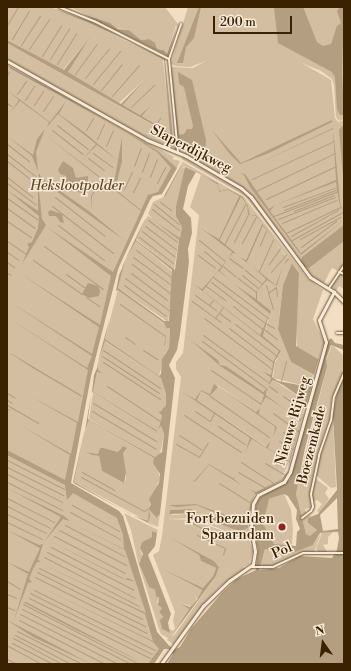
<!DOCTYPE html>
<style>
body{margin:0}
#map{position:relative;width:351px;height:671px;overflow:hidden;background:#f2dec3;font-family:"Libre Bodoni",serif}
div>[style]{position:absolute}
.green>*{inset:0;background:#d3bea2}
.water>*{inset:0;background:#b39e81}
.stream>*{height:1px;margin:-0.5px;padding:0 0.5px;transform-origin:0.5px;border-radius:0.5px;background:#b39e81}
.roads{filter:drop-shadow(0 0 1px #685132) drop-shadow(0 0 1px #685132)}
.street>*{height:2px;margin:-1px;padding:0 1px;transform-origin:1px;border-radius:1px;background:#f7ead8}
.secondary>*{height:3px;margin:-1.5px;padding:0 1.5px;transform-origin:1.5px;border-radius:1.5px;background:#f7ead8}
.dots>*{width:11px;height:11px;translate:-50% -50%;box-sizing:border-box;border:2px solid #f7ead8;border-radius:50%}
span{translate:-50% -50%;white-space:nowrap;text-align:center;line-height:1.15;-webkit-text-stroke:3px #f7ead8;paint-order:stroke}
.street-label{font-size:14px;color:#3a2201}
.park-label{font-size:14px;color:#604929;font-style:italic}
.poi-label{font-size:14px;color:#3a2201}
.right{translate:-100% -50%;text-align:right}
.frame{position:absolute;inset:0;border:8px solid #3a2201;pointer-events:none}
.north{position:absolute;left:303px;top:623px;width:40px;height:40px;-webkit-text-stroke:3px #f7ead8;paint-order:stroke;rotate:346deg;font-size:11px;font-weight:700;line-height:16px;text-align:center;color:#3a2201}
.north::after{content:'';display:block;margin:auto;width:14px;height:18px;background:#3a2201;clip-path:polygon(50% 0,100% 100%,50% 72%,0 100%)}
.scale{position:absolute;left:213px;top:16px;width:79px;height:18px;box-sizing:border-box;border:2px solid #3a2201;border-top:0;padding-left:5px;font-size:12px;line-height:14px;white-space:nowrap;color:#3a2201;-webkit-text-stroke:3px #f7ead8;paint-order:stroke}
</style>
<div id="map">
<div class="green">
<i style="clip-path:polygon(7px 7px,50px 7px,98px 27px,163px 60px,171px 133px,142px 116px,149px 106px,140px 115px,123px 105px,148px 76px,119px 103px,67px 72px,89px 38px,63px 70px,7px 40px)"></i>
<i style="clip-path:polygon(74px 7px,165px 7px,178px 24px,178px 28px,176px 25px,167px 54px,164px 50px,157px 49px,149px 39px,141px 40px,129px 30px,113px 27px,74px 9px)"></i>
<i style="clip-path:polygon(188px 7px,344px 7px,344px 119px,339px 121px,336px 117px,334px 85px,332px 79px,321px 71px,302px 63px,331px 80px,335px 118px,338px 122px,344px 120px,344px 265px,339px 271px,332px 268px,324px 283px,329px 286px,311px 276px,247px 191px,183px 153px,179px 148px,170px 71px,173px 67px,193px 68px,206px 61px,190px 67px,175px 66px,171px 63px)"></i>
<i style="clip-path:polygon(7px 43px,165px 132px,175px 138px,177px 149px,145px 137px,7px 59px)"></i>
<i style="clip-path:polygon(7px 66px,174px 157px,172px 159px,180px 161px,177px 168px,164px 157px,172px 168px,159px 194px,149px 197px,121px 259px,91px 367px,69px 478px,70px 490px,120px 518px,151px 624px,164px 647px,152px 664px,7px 664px)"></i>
<i style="clip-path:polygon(180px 155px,240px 189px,250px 197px,298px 262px,245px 196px,183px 160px)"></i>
<i style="clip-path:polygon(evenodd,183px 162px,244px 197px,307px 278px,323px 290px,313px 319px,324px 342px,318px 359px,297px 347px,296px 321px,299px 273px,256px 215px,250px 215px,248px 204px,242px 196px,228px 189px,220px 191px,218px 183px,202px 175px,218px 185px,219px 192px,228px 190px,239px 196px,219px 239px,200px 226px,232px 252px,228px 259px,233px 253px,237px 254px,220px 240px,241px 197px,247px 205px,249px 215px,256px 216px,262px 224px,246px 260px,238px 256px,251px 266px,247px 262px,263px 226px,288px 259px,283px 265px,276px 287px,283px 265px,289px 260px,292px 263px,283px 285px,278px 328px,291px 362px,313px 375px,309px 387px,273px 378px,275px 363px,281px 351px,263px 336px,270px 315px,260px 335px,203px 291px,218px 271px,233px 282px,220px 271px,227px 260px,202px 289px,192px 283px,280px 351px,273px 362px,271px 375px,262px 371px,271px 378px,268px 386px,273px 380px,306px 401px,301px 419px,290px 413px,301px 421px,289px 461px,268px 448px,271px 441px,267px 447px,197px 400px,201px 391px,210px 396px,218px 387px,275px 427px,273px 440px,277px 427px,259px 414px,260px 408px,256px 412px,217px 385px,210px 394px,201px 390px,195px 399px,181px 390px,250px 438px,244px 454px,252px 439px,289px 462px,281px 480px,256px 492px,248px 488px,255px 493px,247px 520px,237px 519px,196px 504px,168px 505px,196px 505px,236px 521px,248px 520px,248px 535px,233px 534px,193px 518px,167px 519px,194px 520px,233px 535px,247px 535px,253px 551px,249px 564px,243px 567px,246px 569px,222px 585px,205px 602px,173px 644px,167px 640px,168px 638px,161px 634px,158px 626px,138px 562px,131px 530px,124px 513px,158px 530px,157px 533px,152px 531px,152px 537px,142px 542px,140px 548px,143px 558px,140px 560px,139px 564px,149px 587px,155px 590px,156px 597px,159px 597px,157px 602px,162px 608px,159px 612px,163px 618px,161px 620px,162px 629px,170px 633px,168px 628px,173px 631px,175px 629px,173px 620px,175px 612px,153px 555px,159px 551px,162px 536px,181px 377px,176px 369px,176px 362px,183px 353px,199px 215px,190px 207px,201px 175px,181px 164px,183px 162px,188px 338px,218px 360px,220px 365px,226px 366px,262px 392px,267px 389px,266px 395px,288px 411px,266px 397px,260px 407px,264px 395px,220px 366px,188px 338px,183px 162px,209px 464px,233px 478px,235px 476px,234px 479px,243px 485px,209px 465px,195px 482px,214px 494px,181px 474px,194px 481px,209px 464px,183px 162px,191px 509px,199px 513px,173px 515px,169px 513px,170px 510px,191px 509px,183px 162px,208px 514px,248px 525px,248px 528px,237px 530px,205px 518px,208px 514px,183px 162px,166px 535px,214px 561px,219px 567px,216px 576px,175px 634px,171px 637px,189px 609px,179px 603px,191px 606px,197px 600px,195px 597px,198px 599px,202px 590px,167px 571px,203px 588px,213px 576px,216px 568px,201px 561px,199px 555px,166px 535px)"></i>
<i style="clip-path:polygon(181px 166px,185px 169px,176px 206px,182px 227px,180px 238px,153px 220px,179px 240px,174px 270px,136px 239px,144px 221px,148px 216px,152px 218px,148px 214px,153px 202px,164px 197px)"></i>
<i style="clip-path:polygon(136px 241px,174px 273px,168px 322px,118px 288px,123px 264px)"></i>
<i style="clip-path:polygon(344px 267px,344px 289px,339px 286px,336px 291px,332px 286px)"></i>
<i style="clip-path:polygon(118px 289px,170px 328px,169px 348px,165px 353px,159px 376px,105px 339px)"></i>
<i style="clip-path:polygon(104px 341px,161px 378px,166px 394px,166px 405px,160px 412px,105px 376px,157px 410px,162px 416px,158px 431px,93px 392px,97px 372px,104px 374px,98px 370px,97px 366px)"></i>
<i style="clip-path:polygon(332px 345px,344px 356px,344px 371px,331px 400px,330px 420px,323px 437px,310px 495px,312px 507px,305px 509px,307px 515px,301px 516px,296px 494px,298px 483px,327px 367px,325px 363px)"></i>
<i style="clip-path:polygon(93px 393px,157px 432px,161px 426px,164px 434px,160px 454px,155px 457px,89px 419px)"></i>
<i style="clip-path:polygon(333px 419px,336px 487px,331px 488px,316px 475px,324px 437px)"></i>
<i style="clip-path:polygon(evenodd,89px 420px,154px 458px,160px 478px,149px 508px,155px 518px,160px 514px,158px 527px,74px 482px,84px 433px,89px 420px,123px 446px,126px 448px,123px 453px,126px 478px,124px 483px,102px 471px,99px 456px,92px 455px,87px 452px,98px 454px,100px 448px,104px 448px,118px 452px,123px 446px)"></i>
<i style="clip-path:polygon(315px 478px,328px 488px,325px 493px,329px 499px,319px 513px,317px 511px,322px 504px,317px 500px,313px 502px,312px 494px)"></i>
<i style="clip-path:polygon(284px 494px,291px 510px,293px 529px,292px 544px,286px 547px,275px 545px,264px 528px,263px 520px,269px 499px)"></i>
<i style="clip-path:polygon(311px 515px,308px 523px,317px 530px,310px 537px,306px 534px,302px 519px)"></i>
<i style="clip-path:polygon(333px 532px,328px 537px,328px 544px,323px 545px,327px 552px,318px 552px,316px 548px,322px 533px)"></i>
<i style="clip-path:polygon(321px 533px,314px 552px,298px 553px,276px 565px,259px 567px,265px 549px,285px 554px,313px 545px)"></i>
</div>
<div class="water">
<i style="clip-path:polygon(50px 7px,92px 22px,125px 39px,89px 23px)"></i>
<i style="clip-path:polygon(199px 7px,201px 7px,194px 38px,186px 47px,183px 63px,177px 63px)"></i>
<i style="clip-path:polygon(274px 7px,303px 7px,317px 42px,323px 46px,331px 44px,337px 26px,341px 23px,337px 11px,340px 7px,337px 7px,344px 7px,342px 72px,344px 115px,340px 115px,337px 109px,335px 77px,332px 72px,278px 43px)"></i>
<i style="clip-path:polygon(83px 14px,110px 23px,118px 29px,129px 30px,141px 40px,149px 39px,155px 43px,157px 49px,164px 50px,167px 54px,177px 26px,168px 56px)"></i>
<i style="clip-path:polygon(90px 37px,68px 72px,121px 104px,148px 76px,123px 105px,140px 115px,150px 106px,142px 116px,170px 133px,164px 60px,127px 41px,165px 59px,173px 136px,7px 43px,7px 40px,64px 70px)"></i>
<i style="clip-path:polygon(7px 65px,66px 97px,122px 129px,11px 69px)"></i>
<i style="clip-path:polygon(172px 71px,179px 135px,184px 134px,187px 129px,192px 129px,193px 126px,184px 87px,179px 84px,178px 72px,192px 80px,206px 140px,205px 153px,178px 138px)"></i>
<i style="clip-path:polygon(7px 90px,50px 122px,66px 101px,59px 114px,85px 133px,117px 160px,97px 145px,83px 159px,96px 144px,58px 114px,47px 127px,49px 122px,20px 101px,9px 114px,19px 100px)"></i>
<i style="clip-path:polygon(332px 120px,332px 122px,269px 153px,240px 164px,229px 153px,211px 129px,241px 163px)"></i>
<i style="clip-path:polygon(344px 124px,344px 187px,339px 130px)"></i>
<i style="clip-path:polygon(333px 128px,340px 202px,344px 214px,339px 202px,336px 182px,276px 205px,336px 180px,333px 129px,255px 165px)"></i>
<i style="clip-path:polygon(45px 129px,36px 152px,38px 171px,32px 156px,7px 136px,33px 155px,37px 139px)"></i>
<i style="clip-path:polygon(evenodd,124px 131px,158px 151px,177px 168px,162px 194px,153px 196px,150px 200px,118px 269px,91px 376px,71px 483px,119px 511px,123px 516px,157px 632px,173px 650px,180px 647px,191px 629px,221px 594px,237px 579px,256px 570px,258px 549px,253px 527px,257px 501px,263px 495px,283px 485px,290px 479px,329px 340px,331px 338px,335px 343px,344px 345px,344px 350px,331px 345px,326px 359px,327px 367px,305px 448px,296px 494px,306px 534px,310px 536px,317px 530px,308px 523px,308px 518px,318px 514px,337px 490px,333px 415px,337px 392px,344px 377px,344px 664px,167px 664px,173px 654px,169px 649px,164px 649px,154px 664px,148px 664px,159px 649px,153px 642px,34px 584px,153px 641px,145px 614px,42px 564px,146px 613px,125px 550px,71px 523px,124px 549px,123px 535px,117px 518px,73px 493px,67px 500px,65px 485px,7px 455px,7px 450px,65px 480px,70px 455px,20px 425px,71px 454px,77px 423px,30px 396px,78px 422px,88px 370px,7px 317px,87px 368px,92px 356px,7px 300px,92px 354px,99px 327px,21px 274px,100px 325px,111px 276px,47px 227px,113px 272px,141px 211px,113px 189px,122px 137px,122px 161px,115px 189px,141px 210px,148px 195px,158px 192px,171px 168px,157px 152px,124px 131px,284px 494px,288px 496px,297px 510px,296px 519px,300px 529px,297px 532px,296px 546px,274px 544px,263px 524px,269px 499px,284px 494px,124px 131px,337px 498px,338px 529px,323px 531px,320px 515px,337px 498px,124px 131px,333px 532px,338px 532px,339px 538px,337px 550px,332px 558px,300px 556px,279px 568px,259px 570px,265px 549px,285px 554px,292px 553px,313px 545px,320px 533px,333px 532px)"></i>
<i style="clip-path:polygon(45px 135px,112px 186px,102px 181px,92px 196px,92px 210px,91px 196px,101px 179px)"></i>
<i style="clip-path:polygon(63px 161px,73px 168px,76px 178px,88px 176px,88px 184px,84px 192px,80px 193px,71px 186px,66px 189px,64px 186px,66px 176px,60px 174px,58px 170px)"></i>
<i style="clip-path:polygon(181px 165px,196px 172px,188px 186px,183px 209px,191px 218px,192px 233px,188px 249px,189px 262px,180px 334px,177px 350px,169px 365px,175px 378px,160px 514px,156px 518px,149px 509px,150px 517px,148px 522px,156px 527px,123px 510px,75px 484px,73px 482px,84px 433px,74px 482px,130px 514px,148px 521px,149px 508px,151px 504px,149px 499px,159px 483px,160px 474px,153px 463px,154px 458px,89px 420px,85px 430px,91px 396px,88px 419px,155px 457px,162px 452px,164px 434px,161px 426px,157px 432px,92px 392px,94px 375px,98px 366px,98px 370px,104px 374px,97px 372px,93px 392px,158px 431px,162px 416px,157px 410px,105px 376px,160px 412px,166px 405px,166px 394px,161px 378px,105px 341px,98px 361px,110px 317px,105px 339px,159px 376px,161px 374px,162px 359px,169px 348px,170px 328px,167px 328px,165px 345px,164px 346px,167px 329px,164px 323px,118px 290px,116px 291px,119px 275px,124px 264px,118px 288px,164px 321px,169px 321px,172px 270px,136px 241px,125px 260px,144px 221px,136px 240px,175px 270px,179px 240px,153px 220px,180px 238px,182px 227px,176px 216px,176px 206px,185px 167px,181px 166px,166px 195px,163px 198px)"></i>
<i style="clip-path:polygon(39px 173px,41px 177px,90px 212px,124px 240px,38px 178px)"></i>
<i style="clip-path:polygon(240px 173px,245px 174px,269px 209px,275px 205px,270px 211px,301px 253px,344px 220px,301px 255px,250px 187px,244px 175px)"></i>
<i style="clip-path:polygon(202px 175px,218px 183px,220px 191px,228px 189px,242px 196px,248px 205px,250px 215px,256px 215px,299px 273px,296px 346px,318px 359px,324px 342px,322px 336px,324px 340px,314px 375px,291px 362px,278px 329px,283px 285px,292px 263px,289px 260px,283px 265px,277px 286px,267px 280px,257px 291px,257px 300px,271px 311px,270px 314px,234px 284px,256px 299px,256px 292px,266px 279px,253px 267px,276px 285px,283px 265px,288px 258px,263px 226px,247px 262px,251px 266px,238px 256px,246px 260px,262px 224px,256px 216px,248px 215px,247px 205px,241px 197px,220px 240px,237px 254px,233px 253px,228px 259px,232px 252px,200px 227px,219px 239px,239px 196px,228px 190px,219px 192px,218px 185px)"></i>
<i style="clip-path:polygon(38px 181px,42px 219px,46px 225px,22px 264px,29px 247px,27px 244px,32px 242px,38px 228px,39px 216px,7px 190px,38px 211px)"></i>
<i style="clip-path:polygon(50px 210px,62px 214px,64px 223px,60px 222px,56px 216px,49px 216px,48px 212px)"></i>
<i style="clip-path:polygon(344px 225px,344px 241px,309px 268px,305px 267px,301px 261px,302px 257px)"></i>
<i style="clip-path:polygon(227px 260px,220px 271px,233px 282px,218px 271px,203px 291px,260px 335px,269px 315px,263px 336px,281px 351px,275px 361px,272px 377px,278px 381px,309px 387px,314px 378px,305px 408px,306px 401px,283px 385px,273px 380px,268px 386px,271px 378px,262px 371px,271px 375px,273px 362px,279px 351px,192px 283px,202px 289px)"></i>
<i style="clip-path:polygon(88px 283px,98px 286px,100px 290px,99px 296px,89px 298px,82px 294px)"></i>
<i style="clip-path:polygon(188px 338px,218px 360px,220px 365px,226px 366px,263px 392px,267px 388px,266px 395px,288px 411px,266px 397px,260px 407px,264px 395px,220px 366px)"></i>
<i style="clip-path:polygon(7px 351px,81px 395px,82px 397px,31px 367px)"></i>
<i style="clip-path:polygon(214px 384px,256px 412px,260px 408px,259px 414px,277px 427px,273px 439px,275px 427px,218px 387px,210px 396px,201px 391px,197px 400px,266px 447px,271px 441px,268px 448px,289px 461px,301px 421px,290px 413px,301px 419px,304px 411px,288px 468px,289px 462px,252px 439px,244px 454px,250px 438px,181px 391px,195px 399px,201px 390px,210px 394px)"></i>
<i style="clip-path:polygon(123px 446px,127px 448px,123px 453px,126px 472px,124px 483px,102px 471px,99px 456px,92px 455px,86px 452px,98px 454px,100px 448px,104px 448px,118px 452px)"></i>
<i style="clip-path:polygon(209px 464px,233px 478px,235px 476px,234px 479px,243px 486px,209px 465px,195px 482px,215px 494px,181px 474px,194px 481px)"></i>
<i style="clip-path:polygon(288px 471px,286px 476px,282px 480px,254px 495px,251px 502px,249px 518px,247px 520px,239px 521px,230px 519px,196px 505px,177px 507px,168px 505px,196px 504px,237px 519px,247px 520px,251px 501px,255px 493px,248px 488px,256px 492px,281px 480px)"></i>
<i style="clip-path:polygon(7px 488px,64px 516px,70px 521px,63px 519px,44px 542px,61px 517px)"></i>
<i style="clip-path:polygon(191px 509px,199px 513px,169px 514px,170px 510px)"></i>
<i style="clip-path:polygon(208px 514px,235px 524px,248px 525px,248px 528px,241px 531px,233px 529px,205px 518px)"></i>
<i style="clip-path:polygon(7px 530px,39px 545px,43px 544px,38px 560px,41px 562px,37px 562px,33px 569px,29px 579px,32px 582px,28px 583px,14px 620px,28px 574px,7px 562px,29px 572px,40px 548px)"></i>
<i style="clip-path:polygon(152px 531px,157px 533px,155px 546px,148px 555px,171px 614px,168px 623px,170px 633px,162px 629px,160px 620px,163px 617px,159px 612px,162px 608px,158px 605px,159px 597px,156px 597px,155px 590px,149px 587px,139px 564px,143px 554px,140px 548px,142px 542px,152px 537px)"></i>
<i style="clip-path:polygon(166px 535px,214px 561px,219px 567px,216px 576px,171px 637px,189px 609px,179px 603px,190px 607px,197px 600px,202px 590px,163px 569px,203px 588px,213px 576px,216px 568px,201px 561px,199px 555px)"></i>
<i style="clip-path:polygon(50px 541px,125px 579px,128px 578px,135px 582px,121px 578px)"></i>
<i style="clip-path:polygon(23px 602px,26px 602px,145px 664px,72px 628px)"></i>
<i style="clip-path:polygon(7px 620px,36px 635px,91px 664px,33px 637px)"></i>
</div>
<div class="stream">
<i style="left:7px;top:25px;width:21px;rotate:-59deg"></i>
<i style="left:12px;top:39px;width:33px;rotate:-59deg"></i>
<i style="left:21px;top:45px;width:35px;rotate:-57deg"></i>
<i style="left:29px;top:49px;width:36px;rotate:-56deg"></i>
<i style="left:42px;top:56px;width:36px;rotate:-58deg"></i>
<i style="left:50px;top:59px;width:36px;rotate:-58deg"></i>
<i style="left:57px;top:64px;width:36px;rotate:-58deg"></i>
<i style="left:75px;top:74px;width:37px;rotate:-54deg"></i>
<i style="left:7px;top:75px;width:4px;rotate:-56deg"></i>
<i style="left:85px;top:78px;width:38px;rotate:-51deg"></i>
<i style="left:93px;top:84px;width:43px;rotate:-50.7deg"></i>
<i style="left:101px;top:90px;width:33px;rotate:-51deg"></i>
<i style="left:17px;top:94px;width:16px;rotate:-55deg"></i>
<i style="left:112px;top:96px;width:41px;rotate:-48.9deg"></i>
<i style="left:25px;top:100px;width:17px;rotate:-57deg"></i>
<i style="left:7px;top:103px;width:5px;rotate:37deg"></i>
<i style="left:34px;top:105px;width:17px;rotate:-57deg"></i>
<i style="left:131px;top:107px;width:32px;rotate:-44deg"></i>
<i style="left:43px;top:111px;width:18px;rotate:-56deg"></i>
<i style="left:157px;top:123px;width:6px;rotate:-59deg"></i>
<i style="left:57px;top:125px;width:39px;rotate:38deg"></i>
<i style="left:52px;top:130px;width:39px;rotate:38deg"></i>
<i style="left:86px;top:130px;width:14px;rotate:-60deg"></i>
<i style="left:97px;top:139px;width:17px;rotate:-65deg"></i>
<i style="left:7px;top:144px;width:28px;rotate:38deg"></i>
<i style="left:106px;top:146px;width:17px;rotate:-66deg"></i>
<i style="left:93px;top:153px;width:24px;rotate:36deg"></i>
<i style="left:7px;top:154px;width:36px;rotate:38deg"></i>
<i style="left:88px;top:158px;width:20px;rotate:37deg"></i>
<i style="left:7px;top:161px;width:36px;rotate:38deg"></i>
<i style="left:134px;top:166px;width:19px;rotate:-69deg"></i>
<i style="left:142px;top:172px;width:20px;rotate:-70deg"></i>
<i style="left:7px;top:177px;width:33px;rotate:38deg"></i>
<i style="left:150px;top:177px;width:19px;rotate:-69deg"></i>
<i style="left:252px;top:179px;width:90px;rotate:-24.9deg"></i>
<i style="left:7px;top:183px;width:36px;rotate:37deg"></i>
<i style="left:157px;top:183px;width:18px;rotate:-63deg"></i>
<i style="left:124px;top:189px;width:19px;rotate:-65deg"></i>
<i style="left:256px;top:191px;width:88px;rotate:-25.7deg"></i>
<i style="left:133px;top:192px;width:16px;rotate:-63deg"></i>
<i style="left:55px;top:197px;width:63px;rotate:38deg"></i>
<i style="left:7px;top:198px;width:37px;rotate:35deg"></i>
<i style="left:266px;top:199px;width:77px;rotate:-25.2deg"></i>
<i style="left:160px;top:202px;width:14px;rotate:36deg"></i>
<i style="left:154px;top:204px;width:32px;rotate:39deg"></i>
<i style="left:52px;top:206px;width:77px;rotate:37.6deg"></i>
<i style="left:283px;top:207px;width:58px;rotate:-20.3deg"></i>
<i style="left:7px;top:208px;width:34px;rotate:36deg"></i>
<i style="left:152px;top:209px;width:34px;rotate:38deg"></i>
<i style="left:284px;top:210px;width:58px;rotate:-21.3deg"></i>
<i style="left:294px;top:211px;width:43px;rotate:-21.8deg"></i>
<i style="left:274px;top:216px;width:69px;rotate:-21.3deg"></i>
<i style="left:278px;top:219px;width:61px;rotate:-21.1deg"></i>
<i style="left:148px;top:220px;width:36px;rotate:37deg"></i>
<i style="left:7px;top:221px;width:29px;rotate:34deg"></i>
<i style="left:282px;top:223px;width:59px;rotate:-23.1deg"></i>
<i style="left:58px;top:225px;width:58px;rotate:37.3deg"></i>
<i style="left:145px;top:226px;width:39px;rotate:37deg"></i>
<i style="left:142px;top:231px;width:41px;rotate:38deg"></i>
<i style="left:286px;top:233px;width:60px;rotate:-25.7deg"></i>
<i style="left:291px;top:236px;width:54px;rotate:-29deg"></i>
<i style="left:139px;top:237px;width:43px;rotate:37.4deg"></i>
<i style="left:300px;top:239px;width:46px;rotate:-28.8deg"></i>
<i style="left:199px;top:240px;width:33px;rotate:39deg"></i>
<i style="left:292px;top:240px;width:58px;rotate:-28.8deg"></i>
<i style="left:7px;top:241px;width:22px;rotate:34deg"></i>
<i style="left:234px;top:242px;width:30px;rotate:-63deg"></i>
<i style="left:242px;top:243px;width:30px;rotate:-62deg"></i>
<i style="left:224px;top:245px;width:47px;rotate:-62.4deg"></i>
<i style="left:260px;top:245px;width:15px;rotate:-67deg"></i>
<i style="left:44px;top:246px;width:73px;rotate:36.1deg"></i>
<i style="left:301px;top:247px;width:44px;rotate:-36.6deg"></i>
<i style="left:136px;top:250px;width:44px;rotate:37.6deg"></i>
<i style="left:204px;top:251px;width:23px;rotate:40deg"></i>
<i style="left:7px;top:252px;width:14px;rotate:34deg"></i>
<i style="left:198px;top:255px;width:21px;rotate:37deg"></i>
<i style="left:133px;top:257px;width:46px;rotate:36.1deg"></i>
<i style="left:229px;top:258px;width:17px;rotate:36deg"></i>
<i style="left:33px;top:260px;width:60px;rotate:34.8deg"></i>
<i style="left:7px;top:262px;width:9px;rotate:36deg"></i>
<i style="left:132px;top:264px;width:49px;rotate:37.6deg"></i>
<i style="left:269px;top:264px;width:19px;rotate:-55deg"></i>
<i style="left:223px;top:266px;width:17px;rotate:40deg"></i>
<i style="left:245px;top:270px;width:22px;rotate:39deg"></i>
<i style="left:259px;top:271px;width:35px;rotate:-66deg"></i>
<i style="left:271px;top:272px;width:23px;rotate:-49deg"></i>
<i style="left:7px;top:273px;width:4px;rotate:27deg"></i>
<i style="left:131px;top:273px;width:45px;rotate:36.9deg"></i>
<i style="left:66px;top:274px;width:24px;rotate:36deg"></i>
<i style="left:242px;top:275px;width:21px;rotate:39deg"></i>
<i style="left:213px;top:277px;width:69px;rotate:36.7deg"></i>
<i style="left:125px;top:278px;width:56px;rotate:36.3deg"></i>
<i style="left:238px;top:278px;width:23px;rotate:38deg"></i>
<i style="left:211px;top:282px;width:69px;rotate:37.4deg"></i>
<i style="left:124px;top:285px;width:52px;rotate:36.4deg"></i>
<i style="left:266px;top:285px;width:7px;rotate:74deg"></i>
<i style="left:206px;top:286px;width:24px;rotate:36deg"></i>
<i style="left:276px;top:287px;width:9px;rotate:84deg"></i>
<i style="left:195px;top:295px;width:17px;rotate:36deg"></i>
<i style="left:209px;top:305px;width:6px;rotate:-51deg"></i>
<i style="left:86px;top:297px;width:16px;rotate:35deg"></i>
<i style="left:192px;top:301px;width:29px;rotate:36deg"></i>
<i style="left:215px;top:318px;width:14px;rotate:-54deg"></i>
<i style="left:120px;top:304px;width:55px;rotate:35.4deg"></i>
<i style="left:209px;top:305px;width:9px;rotate:36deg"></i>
<i style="left:233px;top:306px;width:39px;rotate:38deg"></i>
<i style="left:273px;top:309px;width:17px;rotate:-107deg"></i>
<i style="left:268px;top:293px;width:10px;rotate:-37deg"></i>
<i style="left:219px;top:313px;width:14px;rotate:36deg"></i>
<i style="left:204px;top:318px;width:85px;rotate:36.9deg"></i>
<i style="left:215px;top:318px;width:7px;rotate:34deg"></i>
<i style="left:235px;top:324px;width:53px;rotate:37.3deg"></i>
<i style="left:267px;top:324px;width:8px;rotate:30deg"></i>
<i style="left:229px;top:328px;width:56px;rotate:37.7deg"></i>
<i style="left:265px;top:330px;width:15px;rotate:37deg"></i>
<i style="left:203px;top:335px;width:82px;rotate:36deg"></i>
<i style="left:125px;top:337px;width:12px;rotate:35deg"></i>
<i style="left:202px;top:341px;width:81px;rotate:36.4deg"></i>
<i style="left:103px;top:350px;width:69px;rotate:33.7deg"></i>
<i style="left:143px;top:350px;width:17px;rotate:33deg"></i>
<i style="left:102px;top:356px;width:68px;rotate:33deg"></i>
<i style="left:103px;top:362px;width:68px;rotate:33deg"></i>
<i style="left:211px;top:370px;width:60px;rotate:34.2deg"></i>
<i style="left:281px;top:381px;width:21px;rotate:-76deg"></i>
<i style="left:107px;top:386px;width:64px;rotate:33.4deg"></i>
<i style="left:269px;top:386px;width:10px;rotate:37deg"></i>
<i style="left:7px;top:393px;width:9px;rotate:32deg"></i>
<i style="left:210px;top:396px;width:72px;rotate:34.8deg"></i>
<i style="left:283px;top:396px;width:21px;rotate:35deg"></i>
<i style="left:300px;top:408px;width:9px;rotate:-54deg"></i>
<i style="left:7px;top:400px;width:6px;rotate:31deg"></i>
<i style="left:93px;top:403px;width:74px;rotate:31.1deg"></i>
<i style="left:7px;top:405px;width:36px;rotate:30deg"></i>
<i style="left:7px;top:409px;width:2px;rotate:27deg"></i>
<i style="left:92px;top:411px;width:74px;rotate:30.7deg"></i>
<i style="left:195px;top:411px;width:18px;rotate:34deg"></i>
<i style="left:210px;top:421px;width:9px;rotate:-63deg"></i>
<i style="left:273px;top:413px;width:31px;rotate:36deg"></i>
<i style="left:184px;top:415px;width:68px;rotate:33deg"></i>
<i style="left:218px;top:426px;width:32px;rotate:34deg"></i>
<i style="left:283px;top:432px;width:14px;rotate:34deg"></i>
<i style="left:179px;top:435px;width:27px;rotate:33deg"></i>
<i style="left:279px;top:441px;width:16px;rotate:30deg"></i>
<i style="left:176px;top:444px;width:26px;rotate:29deg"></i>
<i style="left:199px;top:457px;width:17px;rotate:-59deg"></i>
<i style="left:7px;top:460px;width:64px;rotate:27deg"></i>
<i style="left:241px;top:462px;width:38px;rotate:33deg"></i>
<i style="left:265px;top:463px;width:23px;rotate:31deg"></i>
<i style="left:7px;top:467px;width:63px;rotate:26.6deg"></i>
<i style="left:82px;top:472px;width:37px;rotate:29deg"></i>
<i style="left:238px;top:472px;width:30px;rotate:30deg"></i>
<i style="left:7px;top:474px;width:62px;rotate:27deg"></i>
<i style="left:81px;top:477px;width:72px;rotate:28.4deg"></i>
<i style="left:144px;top:511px;width:6px;rotate:-31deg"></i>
<i style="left:7px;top:482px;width:62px;rotate:27deg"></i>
<i style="left:219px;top:483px;width:36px;rotate:32deg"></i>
<i style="left:7px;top:498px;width:53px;rotate:27.1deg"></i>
<i style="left:72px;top:505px;width:54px;rotate:29deg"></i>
<i style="left:7px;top:506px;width:48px;rotate:27.1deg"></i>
<i style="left:70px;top:512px;width:57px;rotate:28.4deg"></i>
<i style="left:7px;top:514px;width:43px;rotate:26deg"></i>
<i style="left:187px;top:520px;width:38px;rotate:29deg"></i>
<i style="left:7px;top:522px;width:39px;rotate:26deg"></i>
<i style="left:65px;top:525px;width:67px;rotate:27.7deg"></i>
<i style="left:59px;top:530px;width:76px;rotate:27.6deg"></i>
<i style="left:197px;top:535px;width:31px;rotate:25deg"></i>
<i style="left:225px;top:548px;width:7px;rotate:106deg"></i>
<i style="left:54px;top:536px;width:80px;rotate:27.5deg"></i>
<i style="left:51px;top:547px;width:93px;rotate:27.4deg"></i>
<i style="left:47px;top:552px;width:99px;rotate:27.6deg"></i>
<i style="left:44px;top:557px;width:107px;rotate:27.3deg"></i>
<i style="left:39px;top:568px;width:115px;rotate:26.3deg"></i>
<i style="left:37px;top:572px;width:121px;rotate:26.6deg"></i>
<i style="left:35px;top:577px;width:125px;rotate:26.6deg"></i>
<i style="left:7px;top:581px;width:15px;rotate:32deg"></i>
<i style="left:34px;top:590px;width:135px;rotate:26.4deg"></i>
<i style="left:30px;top:593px;width:136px;rotate:26.6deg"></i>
<i style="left:7px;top:594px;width:10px;rotate:24deg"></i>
<i style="left:29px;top:598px;width:135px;rotate:26.4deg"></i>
<i style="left:23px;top:604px;width:131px;rotate:27.3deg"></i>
<i style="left:7px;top:607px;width:8px;rotate:23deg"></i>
<i style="left:22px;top:609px;width:122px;rotate:26.8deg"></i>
<i style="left:20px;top:614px;width:110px;rotate:27deg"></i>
<i style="left:19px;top:620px;width:97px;rotate:27.1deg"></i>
<i style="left:17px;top:631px;width:73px;rotate:26.9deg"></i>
<i style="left:15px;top:635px;width:63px;rotate:27.4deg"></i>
<i style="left:13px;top:638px;width:55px;rotate:28deg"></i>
<i style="left:12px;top:643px;width:46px;rotate:27.1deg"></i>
<i style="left:8px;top:646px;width:38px;rotate:28deg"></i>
<i style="left:7px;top:659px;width:11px;rotate:27deg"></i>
</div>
<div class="roads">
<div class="street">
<i style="left:59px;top:7px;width:38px;rotate:22deg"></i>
<i style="left:94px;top:21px;width:84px;rotate:26.9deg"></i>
<i style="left:178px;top:153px;width:94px;rotate:-95.5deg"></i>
<i style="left:169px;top:59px;width:37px;rotate:-71deg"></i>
<i style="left:339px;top:272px;width:5px;rotate:22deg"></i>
<i style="left:329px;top:288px;width:27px;rotate:-56deg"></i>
<i style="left:337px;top:333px;width:7px"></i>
<i style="left:302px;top:518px;width:11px;rotate:-38deg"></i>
<i style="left:311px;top:511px;width:4px;rotate:-63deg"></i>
<i style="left:313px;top:507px;width:13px;rotate:-99deg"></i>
<i style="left:311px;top:494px;width:40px;rotate:-78deg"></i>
<i style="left:319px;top:455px;width:36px;rotate:-71deg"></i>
<i style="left:331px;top:421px;width:24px;rotate:-83deg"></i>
<i style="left:334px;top:397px;width:26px;rotate:-67deg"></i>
<i style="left:252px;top:567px;width:21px"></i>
<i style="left:273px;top:567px;width:33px;rotate:-25deg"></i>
<i style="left:303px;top:553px;width:41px"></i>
</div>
<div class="secondary">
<i style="left:7px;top:61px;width:161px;rotate:29.4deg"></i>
<i style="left:147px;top:140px;width:42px;rotate:22.3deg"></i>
<i style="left:186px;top:156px;width:64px;rotate:30.2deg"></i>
<i style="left:241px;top:188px;width:13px;rotate:42deg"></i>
<i style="left:251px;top:197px;width:99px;rotate:53.6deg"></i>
<i style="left:310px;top:277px;width:28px;rotate:32deg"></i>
<i style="left:334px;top:292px;width:14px;rotate:45deg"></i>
<i style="left:161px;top:664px;width:72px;rotate:-54.1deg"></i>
<i style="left:203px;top:606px;width:36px;rotate:-44deg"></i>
<i style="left:229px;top:581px;width:29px;rotate:-35deg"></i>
<i style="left:253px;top:564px;width:13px;rotate:-81deg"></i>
<i style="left:255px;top:551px;width:23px;rotate:-100deg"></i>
<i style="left:251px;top:528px;width:24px;rotate:-85deg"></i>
<i style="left:253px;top:504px;width:10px;rotate:-61deg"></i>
<i style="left:258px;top:495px;width:29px;rotate:-27deg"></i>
<i style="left:284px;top:482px;width:12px;rotate:-59deg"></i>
<i style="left:290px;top:472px;width:135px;rotate:-74.5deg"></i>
<i style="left:326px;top:342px;width:23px;rotate:-108deg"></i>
<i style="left:319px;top:320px;width:32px;rotate:-62deg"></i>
</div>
</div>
<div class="dots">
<i style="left:282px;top:527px;background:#8f2418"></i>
</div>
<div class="street-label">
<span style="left:191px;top:149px;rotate:27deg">Slaperdijkweg</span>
<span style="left:293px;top:421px;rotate:-74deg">Nieuwe Rijweg</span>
<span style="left:312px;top:445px;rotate:-76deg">Boezemkade</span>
<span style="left:282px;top:551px;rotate:-24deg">Pol</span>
</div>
<div class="park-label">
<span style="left:77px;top:186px">Hekslootpolder</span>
</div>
<div class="poi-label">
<span class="right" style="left:274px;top:527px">Fort bezuiden<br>Spaarndam</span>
</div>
<div class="frame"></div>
<div class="north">N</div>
<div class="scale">200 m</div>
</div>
